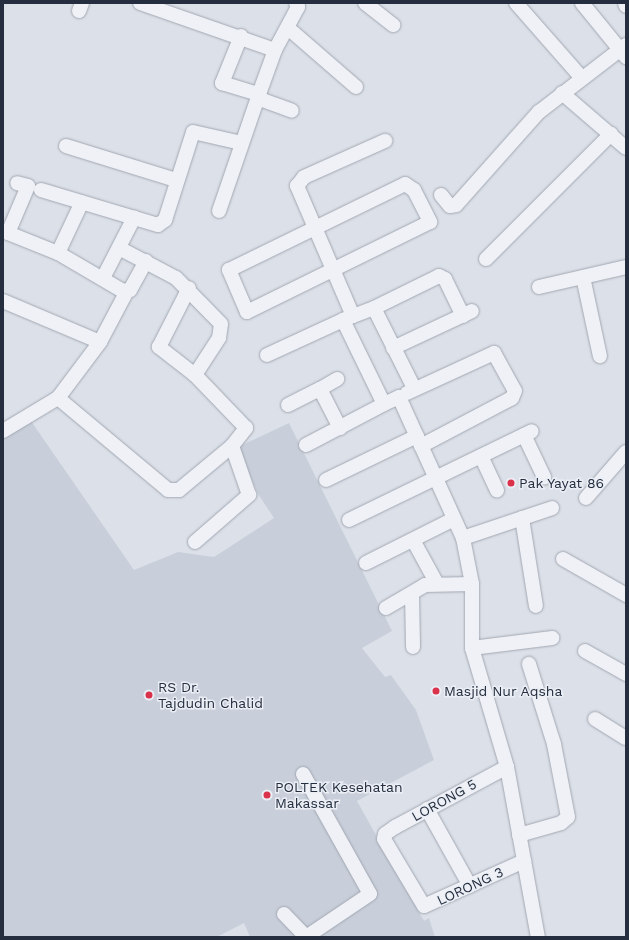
<!DOCTYPE html>
<style>
body{margin:0}
#map{position:relative;width:629px;height:940px;overflow:hidden;background:#dce0e8;font-family:"Work Sans",sans-serif}
div>[style]{position:absolute}
.built>*{inset:0;background:#c9cfda}
.roads{filter:drop-shadow(0 0 1px #a1a7b2) drop-shadow(0 0 1px #a1a7b2)}
.minor>*{height:14px;margin:-7px;padding:0 7px;transform-origin:7px;border-radius:7px;background:#eff1f6}
.dots>*{width:11px;height:11px;translate:-50% -50%;box-sizing:border-box;border:2px solid #ebeff5;border-radius:50%}
span{translate:-50% -50%;white-space:nowrap;text-align:center;line-height:1.15;-webkit-text-stroke:3px #ebeff5;paint-order:stroke}
.poi-label{font-size:14px;color:#242e3f}
.left{translate:0 -50%;text-align:left}
.street-label{font-size:14px;color:#242e3f}
.frame{position:absolute;inset:0;border:4px solid #242e3f;pointer-events:none}
</style>
<div id="map">
<div class="built">
<i style="clip-path:polygon(31px 421px,134px 570px,178px 552px,214px 557px,274px 518px,258px 494px,238px 447px,289px 423px,392px 631px,362px 648px,385px 677px,391px 675px,416px 710px,434px 760px,357px 801px,424px 921px,429px 918px,435px 937px,250px 937px,244px 923px,217px 937px,3px 937px,3px 437px)"></i>
</div>
<div class="roads">
<div class="minor">
<i style="left:140px;top:3px;width:143px;rotate:19.2deg"></i>
<i style="left:365px;top:3px;width:36px;rotate:38deg"></i>
<i style="left:516px;top:3px;width:98px;rotate:48.7deg"></i>
<i style="left:582px;top:3px;width:70px;rotate:50.8deg"></i>
<i style="left:625px;top:3px;width:3px;rotate:72deg"></i>
<i style="left:79px;top:11px;width:9px;rotate:-69deg"></i>
<i style="left:288px;top:28px;width:90px;rotate:40.9deg"></i>
<i style="left:241px;top:36px;width:51px;rotate:112deg"></i>
<i style="left:222px;top:83px;width:39px;rotate:17deg"></i>
<i style="left:562px;top:93px;width:84px;rotate:40.7deg"></i>
<i style="left:257px;top:98px;width:37px;rotate:20deg"></i>
<i style="left:66px;top:146px;width:115px;rotate:17.2deg"></i>
<i style="left:405px;top:184px;width:11px;rotate:34deg"></i>
<i style="left:414px;top:190px;width:36px;rotate:63deg"></i>
<i style="left:430px;top:222px;width:204px;rotate:153.8deg"></i>
<i style="left:247px;top:312px;width:46px;rotate:-113.2deg"></i>
<i style="left:229px;top:270px;width:196px;rotate:-26deg"></i>
<i style="left:41px;top:190px;width:122px;rotate:16.7deg"></i>
<i style="left:158px;top:225px;width:9px;rotate:-36deg"></i>
<i style="left:165px;top:220px;width:92px;rotate:-72.3deg"></i>
<i style="left:193px;top:132px;width:49px;rotate:12.9deg"></i>
<i style="left:441px;top:195px;width:14px;rotate:51deg"></i>
<i style="left:450px;top:206px;width:6px;rotate:-9deg"></i>
<i style="left:456px;top:205px;width:125px;rotate:-48.3deg"></i>
<i style="left:539px;top:112px;width:110px;rotate:-37.6deg"></i>
<i style="left:219px;top:211px;width:124px;rotate:-71.1deg"></i>
<i style="left:259px;top:94px;width:47px;rotate:-70deg"></i>
<i style="left:275px;top:50px;width:49px;rotate:-61.9deg"></i>
<i style="left:298px;top:7px;width:4px;rotate:-117deg"></i>
<i style="left:3px;top:231px;width:59px;rotate:21.8deg"></i>
<i style="left:58px;top:253px;width:75px;rotate:30.3deg"></i>
<i style="left:123px;top:291px;width:7px;rotate:-8deg"></i>
<i style="left:130px;top:290px;width:33px;rotate:-61deg"></i>
<i style="left:8px;top:233px;width:51px;rotate:-66.9deg"></i>
<i style="left:28px;top:186px;width:11px;rotate:-165deg"></i>
<i style="left:119px;top:248px;width:64px;rotate:27.8deg"></i>
<i style="left:176px;top:278px;width:64px;rotate:45.6deg"></i>
<i style="left:221px;top:324px;width:14px;rotate:98deg"></i>
<i style="left:219px;top:338px;width:44px;rotate:123deg"></i>
<i style="left:58px;top:253px;width:56px;rotate:-64.8deg"></i>
<i style="left:486px;top:259px;width:177px;rotate:-45deg"></i>
<i style="left:583px;top:277px;width:81px;rotate:77.9deg"></i>
<i style="left:103px;top:278px;width:68px;rotate:-62.7deg"></i>
<i style="left:539px;top:287px;width:89px;rotate:-12.9deg"></i>
<i style="left:3px;top:301px;width:105px;rotate:22.9deg"></i>
<i style="left:100px;top:342px;width:58px;rotate:-62.1deg"></i>
<i style="left:374px;top:308px;width:72px;rotate:-26.2deg"></i>
<i style="left:439px;top:276px;width:7px;rotate:27deg"></i>
<i style="left:445px;top:279px;width:41px;rotate:64.1deg"></i>
<i style="left:353px;top:316px;width:142px;rotate:-113.3deg"></i>
<i style="left:297px;top:186px;width:11px;rotate:-52deg"></i>
<i style="left:304px;top:177px;width:89px;rotate:-24deg"></i>
<i style="left:393px;top:348px;width:87px;rotate:-25.1deg"></i>
<i style="left:267px;top:355px;width:84px;rotate:-24.7deg"></i>
<i style="left:414px;top:388px;width:89px;rotate:-116.6deg"></i>
<i style="left:374px;top:308px;width:33px;rotate:159deg"></i>
<i style="left:343px;top:320px;width:93px;rotate:64deg"></i>
<i style="left:384px;top:404px;width:17px;rotate:-25deg"></i>
<i style="left:399px;top:397px;width:155px;rotate:65.6deg"></i>
<i style="left:463px;top:538px;width:47px;rotate:78.9deg"></i>
<i style="left:472px;top:584px;width:64px;rotate:90deg"></i>
<i style="left:472px;top:648px;width:124px;rotate:73.6deg"></i>
<i style="left:507px;top:767px;width:173px;rotate:79.7deg"></i>
<i style="left:320px;top:389px;width:20px;rotate:-30deg"></i>
<i style="left:407px;top:393px;width:96px;rotate:-24.7deg"></i>
<i style="left:494px;top:353px;width:43px;rotate:61.1deg"></i>
<i style="left:515px;top:391px;width:8px;rotate:113deg"></i>
<i style="left:512px;top:398px;width:103px;rotate:152.2deg"></i>
<i style="left:58px;top:398px;width:70px;rotate:-53.1deg"></i>
<i style="left:288px;top:405px;width:36px;rotate:-27deg"></i>
<i style="left:320px;top:389px;width:44px;rotate:62.9deg"></i>
<i style="left:3px;top:431px;width:64px;rotate:-31deg"></i>
<i style="left:58px;top:398px;width:143px;rotate:39.9deg"></i>
<i style="left:168px;top:490px;width:11px"></i>
<i style="left:179px;top:490px;width:69px;rotate:-39.7deg"></i>
<i style="left:232px;top:446px;width:23px;rotate:-52deg"></i>
<i style="left:246px;top:428px;width:74px;rotate:-133.9deg"></i>
<i style="left:195px;top:375px;width:46px;rotate:-142.1deg"></i>
<i style="left:159px;top:347px;width:66px;rotate:-63deg"></i>
<i style="left:524px;top:435px;width:47px;rotate:64.5deg"></i>
<i style="left:306px;top:445px;width:88px;rotate:-27.7deg"></i>
<i style="left:481px;top:456px;width:38px;rotate:65deg"></i>
<i style="left:326px;top:480px;width:101px;rotate:-25.8deg"></i>
<i style="left:586px;top:498px;width:61px;rotate:-49deg"></i>
<i style="left:522px;top:518px;width:89px;rotate:81deg"></i>
<i style="left:349px;top:520px;width:203px;rotate:-25.9deg"></i>
<i style="left:463px;top:538px;width:94px;rotate:-18.6deg"></i>
<i style="left:413px;top:540px;width:48px;rotate:61.3deg"></i>
<i style="left:195px;top:542px;width:72px;rotate:-41deg"></i>
<i style="left:249px;top:495px;width:52px;rotate:-109.1deg"></i>
<i style="left:563px;top:559px;width:73px;rotate:29.7deg"></i>
<i style="left:366px;top:563px;width:98px;rotate:-26.6deg"></i>
<i style="left:412px;top:594px;width:53px;rotate:88.9deg"></i>
<i style="left:386px;top:608px;width:45px;rotate:-30.5deg"></i>
<i style="left:425px;top:585px;width:47px;rotate:-1.2deg"></i>
<i style="left:472px;top:648px;width:81px;rotate:-7.1deg"></i>
<i style="left:585px;top:651px;width:47px;rotate:29.3deg"></i>
<i style="left:595px;top:719px;width:36px;rotate:32deg"></i>
<i style="left:507px;top:767px;width:127px;rotate:151.8deg"></i>
<i style="left:395px;top:827px;width:12px;rotate:145deg"></i>
<i style="left:385px;top:834px;width:5px;rotate:101deg"></i>
<i style="left:384px;top:839px;width:78px;rotate:59.2deg"></i>
<i style="left:424px;top:906px;width:110px;rotate:-24.2deg"></i>
<i style="left:303px;top:774px;width:137px;rotate:60.8deg"></i>
<i style="left:370px;top:894px;width:77px;rotate:146.1deg"></i>
<i style="left:427px;top:809px;width:88px;rotate:60.8deg"></i>
<i style="left:519px;top:835px;width:44px;rotate:-15.9deg"></i>
<i style="left:561px;top:823px;width:9px;rotate:-41deg"></i>
<i style="left:568px;top:817px;width:74px;rotate:-100.9deg"></i>
<i style="left:554px;top:744px;width:84px;rotate:-107.4deg"></i>
<i style="left:284px;top:914px;width:30px;rotate:46deg"></i>
</div>
</div>
<div class="dots">
<i style="left:511px;top:483px;background:#db324b"></i>
<i style="left:436px;top:691px;background:#db324b"></i>
<i style="left:149px;top:695px;background:#db324b"></i>
<i style="left:267px;top:795px;background:#db324b"></i>
</div>
<div class="poi-label">
<span class="left" style="left:519px;top:483px">Pak Yayat 86</span>
<span class="left" style="left:158px;top:695px">RS Dr.<br>Tajdudin Chalid</span>
<span class="left" style="left:444px;top:691px">Masjid Nur Aqsha</span>
<span class="left" style="left:275px;top:795px">POLTEK Kesehatan<br>Makassar</span>
</div>
<div class="street-label">
<span style="left:444px;top:800px;rotate:-29deg">LORONG 5</span>
<span style="left:470px;top:886px;rotate:-25deg">LORONG 3</span>
</div>
<div class="frame"></div>
</div>
